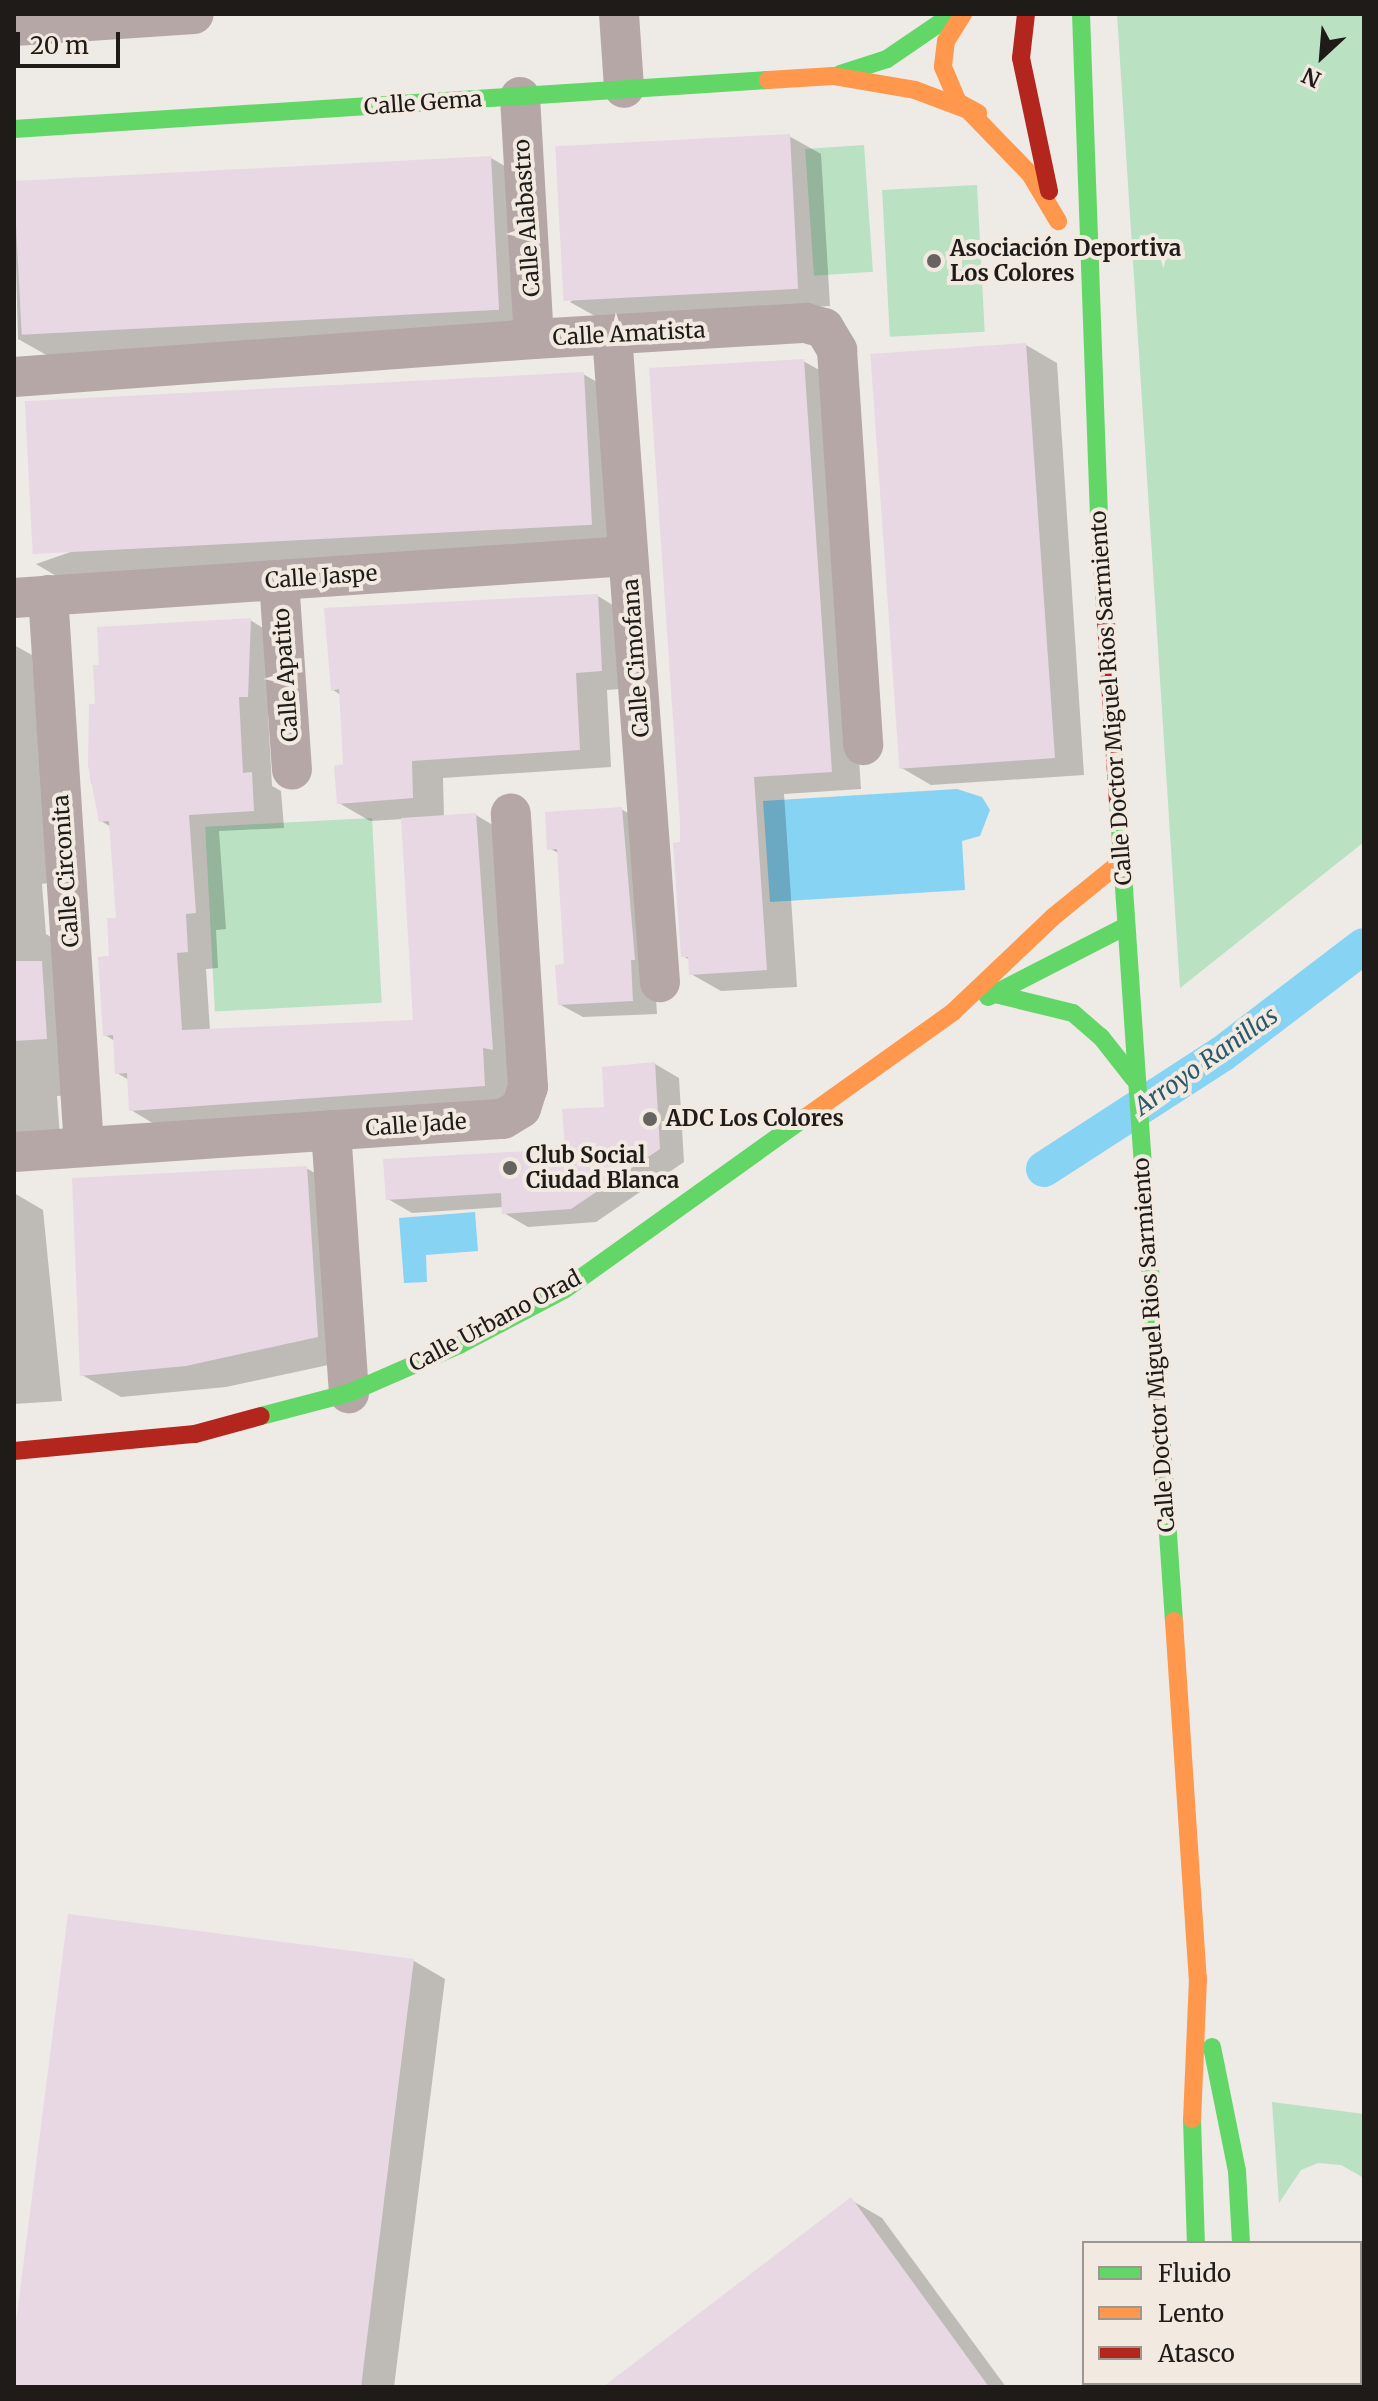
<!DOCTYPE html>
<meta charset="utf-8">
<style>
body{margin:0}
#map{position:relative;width:1378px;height:2401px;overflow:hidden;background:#eeeae5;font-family:Merriweather,serif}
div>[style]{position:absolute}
.green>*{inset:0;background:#b9e1c2;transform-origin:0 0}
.water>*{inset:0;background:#86d3f3}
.shadow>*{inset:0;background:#0003}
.canal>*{height:36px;margin:-18px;padding:0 18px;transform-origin:18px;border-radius:18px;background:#86d3f3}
.building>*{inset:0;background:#e7d8e3;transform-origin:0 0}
.street>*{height:40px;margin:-20px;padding:0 20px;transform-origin:20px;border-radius:20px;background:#b4a7a6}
.fast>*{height:18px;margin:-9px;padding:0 9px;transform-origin:9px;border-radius:9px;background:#63d668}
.slow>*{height:18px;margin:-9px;padding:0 9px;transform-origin:9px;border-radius:9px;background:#ff974d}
.jam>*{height:18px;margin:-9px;padding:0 9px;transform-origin:9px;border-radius:9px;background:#b3261e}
.dots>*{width:22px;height:22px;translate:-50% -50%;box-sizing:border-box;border:4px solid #f2eae1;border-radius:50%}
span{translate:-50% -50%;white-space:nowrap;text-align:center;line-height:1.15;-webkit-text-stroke:8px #f2eae1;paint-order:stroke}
.street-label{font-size:22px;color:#1e1b18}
.poi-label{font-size:22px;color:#1e1b18;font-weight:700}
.left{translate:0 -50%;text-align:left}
.water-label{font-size:24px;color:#2a586c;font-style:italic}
.frame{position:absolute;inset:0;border:16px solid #1e1b18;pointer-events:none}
.legend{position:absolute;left:1082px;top:2241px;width:280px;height:144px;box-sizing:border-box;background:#f2eae1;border:2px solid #9d9791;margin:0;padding:10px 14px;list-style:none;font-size:24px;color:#1e1b18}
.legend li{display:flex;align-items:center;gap:16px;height:40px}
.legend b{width:40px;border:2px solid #9d9791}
.north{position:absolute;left:1282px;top:16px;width:80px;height:80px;-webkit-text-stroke:6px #f2eae1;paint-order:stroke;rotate:206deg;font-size:22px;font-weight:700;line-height:32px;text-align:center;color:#1e1b18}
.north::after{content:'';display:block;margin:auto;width:28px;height:36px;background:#1e1b18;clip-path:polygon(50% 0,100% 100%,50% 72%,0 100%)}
.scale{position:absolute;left:16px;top:32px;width:104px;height:36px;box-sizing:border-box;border:4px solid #1e1b18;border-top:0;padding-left:10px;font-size:24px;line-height:28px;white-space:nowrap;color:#1e1b18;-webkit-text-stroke:6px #f2eae1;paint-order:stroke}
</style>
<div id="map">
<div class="green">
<i style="clip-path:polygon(1117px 14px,1364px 14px,1364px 842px,1180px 988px)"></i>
<i style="left:864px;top:145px;width:127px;height:59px;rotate:86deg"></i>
<i style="left:977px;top:185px;width:147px;height:95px;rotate:87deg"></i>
<i style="left:372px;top:818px;width:185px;height:167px;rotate:87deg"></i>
<i style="clip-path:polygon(1272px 2102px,1364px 2114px,1364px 2178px,1341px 2165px,1318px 2163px,1301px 2170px,1279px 2203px)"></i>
</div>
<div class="water">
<i style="clip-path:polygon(957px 789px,982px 797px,990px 810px,980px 836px,962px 841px,965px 890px,770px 902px,763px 801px)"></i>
<i style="clip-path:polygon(475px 1212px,478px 1251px,426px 1255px,427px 1282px,404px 1283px,399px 1218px)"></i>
</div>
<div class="shadow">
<i style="clip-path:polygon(789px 136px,821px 154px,830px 306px,602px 320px,570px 302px)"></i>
<i style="clip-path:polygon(491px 158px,522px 176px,530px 327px,50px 357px,18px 339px,14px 188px)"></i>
<i style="clip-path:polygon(1026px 345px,1057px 363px,1084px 775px,931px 785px,900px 767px)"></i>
<i style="clip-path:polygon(803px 361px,834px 378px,861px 789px,784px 794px,797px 987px,721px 991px,691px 974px,690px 960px,683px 956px,682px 844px)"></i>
<i style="clip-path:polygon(583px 374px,615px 392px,623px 542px,68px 583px,36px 564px)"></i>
<i style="clip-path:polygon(598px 596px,629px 615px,633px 688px,607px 690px,611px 767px,443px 778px,444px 817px,476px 815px,506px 833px,515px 1103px,161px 1128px,131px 1110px,129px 1080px,117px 1073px,115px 1041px,105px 1035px,118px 920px,111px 827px,101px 821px,98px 787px,91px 783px,89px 743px,97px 706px,250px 620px,280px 638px,268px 714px,272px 786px,281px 791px,284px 828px,219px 831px,226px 929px,216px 930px,218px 968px,206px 969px,210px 1031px,415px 1022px,403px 819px,370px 821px,339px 803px,346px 766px,341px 695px,333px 690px)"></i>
<i style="clip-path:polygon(14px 645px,32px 655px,48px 883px,42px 884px,46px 934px,62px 944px,71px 1095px,57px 1096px,60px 1136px,14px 1138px)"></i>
<i style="clip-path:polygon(621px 809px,645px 823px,657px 1014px,583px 1017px,559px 1004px,566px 966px,560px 854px,549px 848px)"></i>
<i style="clip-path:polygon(655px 1064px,679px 1078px,684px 1162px,596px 1222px,528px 1227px,504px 1213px,504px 1207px,412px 1213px,388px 1199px,567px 1151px)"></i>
<i style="clip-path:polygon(306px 1168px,345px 1190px,356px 1359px,226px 1387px,121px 1397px,82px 1375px)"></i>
<i style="clip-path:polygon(14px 1193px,43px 1210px,62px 1401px,14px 1404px)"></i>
<i style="clip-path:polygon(414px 1961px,445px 1979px,394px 2387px,14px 2387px,14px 2354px)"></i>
<i style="clip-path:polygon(851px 2200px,882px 2218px,1006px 2387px,607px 2387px)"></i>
<i style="clip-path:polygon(1278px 2383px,1345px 2383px,1364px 2387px,1274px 2387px)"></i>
</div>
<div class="canal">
<i style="left:1044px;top:1169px;width:212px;rotate:-32.9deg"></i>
<i style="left:1222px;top:1054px;width:178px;rotate:-37.3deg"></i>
</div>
<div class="building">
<i style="left:790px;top:134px;width:155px;height:235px;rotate:87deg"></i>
<i style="left:491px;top:156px;width:154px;height:478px;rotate:87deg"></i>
<i style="left:1026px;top:343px;width:416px;height:156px;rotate:86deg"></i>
<i style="clip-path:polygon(804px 359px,832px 772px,754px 777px,767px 970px,689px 975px,688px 957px,681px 957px,673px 843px,680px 842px,680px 822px,649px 368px)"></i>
<i style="left:584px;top:372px;width:153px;height:560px;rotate:87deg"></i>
<i style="clip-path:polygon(598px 594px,602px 671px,576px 673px,580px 750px,412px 761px,413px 798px,337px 804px,334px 766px,343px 764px,339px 689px,331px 691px,324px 608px)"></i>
<i style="clip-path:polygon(251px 618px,248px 697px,239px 697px,243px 773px,252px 772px,254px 811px,189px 815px,196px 913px,186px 914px,188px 952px,177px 953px,182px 1030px,413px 1020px,401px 818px,476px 813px,493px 1050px,483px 1048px,485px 1086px,129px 1111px,127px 1073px,115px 1074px,113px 1035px,103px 1036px,98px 957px,109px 956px,107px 918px,116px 918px,109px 821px,99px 822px,88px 765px,89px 704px,95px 704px,93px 665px,99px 665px,97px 627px)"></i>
<i style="clip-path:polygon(622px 807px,635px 960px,631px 960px,633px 1001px,558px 1005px,555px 965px,564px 964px,557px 849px,547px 850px,545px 812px)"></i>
<i style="clip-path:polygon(14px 961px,42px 961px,47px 1039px,14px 1041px)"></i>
<i style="clip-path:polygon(655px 1062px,660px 1149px,571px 1209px,502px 1214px,501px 1193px,386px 1200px,383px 1159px,565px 1149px,562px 1109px,604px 1107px,602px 1067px)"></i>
<i style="clip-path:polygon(307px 1166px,318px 1337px,186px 1366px,80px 1376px,72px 1178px)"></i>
<i style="clip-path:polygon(68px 1914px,414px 1959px,361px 2387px,14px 2387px,14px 2338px)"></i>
<i style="clip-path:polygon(851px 2197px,989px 2387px,603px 2387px)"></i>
</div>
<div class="street">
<i style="left:619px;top:14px;width:74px;rotate:86.1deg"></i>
<i style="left:14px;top:26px;width:180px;rotate:-3.8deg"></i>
<i style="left:520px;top:97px;width:242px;rotate:86.7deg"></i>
<i style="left:612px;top:335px;width:649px;rotate:85.76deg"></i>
<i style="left:14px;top:377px;width:521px;rotate:-4.18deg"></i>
<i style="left:534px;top:339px;width:272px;rotate:-3.4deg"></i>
<i style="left:806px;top:323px;width:19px;rotate:16deg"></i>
<i style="left:824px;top:328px;width:26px;rotate:59deg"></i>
<i style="left:837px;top:350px;width:396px;rotate:86.2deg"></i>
<i style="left:279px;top:580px;width:190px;rotate:86.1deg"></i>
<i style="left:48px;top:595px;width:553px;rotate:86.27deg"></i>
<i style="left:14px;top:598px;width:615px;rotate:-3.91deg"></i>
<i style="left:331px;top:1130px;width:264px;rotate:86.1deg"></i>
<i style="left:14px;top:1152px;width:490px;rotate:-3.9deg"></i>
<i style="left:503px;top:1119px;width:21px;rotate:-31deg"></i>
<i style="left:521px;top:1108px;width:22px;rotate:-72deg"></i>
<i style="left:528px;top:1087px;width:274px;rotate:-93.6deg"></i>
</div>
<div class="fast">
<i style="left:1081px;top:14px;width:503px;rotate:87.95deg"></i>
<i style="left:840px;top:74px;width:49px;rotate:-17.7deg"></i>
<i style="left:887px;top:59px;width:80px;rotate:-34.3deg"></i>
<i style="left:14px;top:129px;width:756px;rotate:-3.72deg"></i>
<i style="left:1118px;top:800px;width:823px;rotate:86.1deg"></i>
<i style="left:995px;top:994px;width:80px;rotate:13.7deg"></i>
<i style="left:1073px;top:1013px;width:37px;rotate:41deg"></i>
<i style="left:1101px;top:1037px;width:53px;rotate:51.8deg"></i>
<i style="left:988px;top:997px;width:155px;rotate:-27.2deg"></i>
<i style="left:261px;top:1416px;width:91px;rotate:-14.6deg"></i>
<i style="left:349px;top:1393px;width:122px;rotate:-23.6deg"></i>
<i style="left:461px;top:1344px;width:116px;rotate:-27.7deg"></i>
<i style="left:564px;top:1290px;width:297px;rotate:-35.6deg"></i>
<i style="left:1212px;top:2047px;width:126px;rotate:78.6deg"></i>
<i style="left:1237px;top:2171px;width:72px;rotate:86.8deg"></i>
<i style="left:1192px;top:2119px;width:124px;rotate:88.2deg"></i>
<i style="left:1235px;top:2387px;width:4px;rotate:-76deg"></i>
</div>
<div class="slow">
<i style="left:963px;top:14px;width:32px;rotate:122deg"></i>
<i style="left:946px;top:41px;width:26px;rotate:97deg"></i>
<i style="left:943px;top:67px;width:38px;rotate:67deg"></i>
<i style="left:958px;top:102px;width:23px;rotate:29deg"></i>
<i style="left:768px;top:80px;width:65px;rotate:-3.5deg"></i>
<i style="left:833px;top:76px;width:83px;rotate:9.7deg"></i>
<i style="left:915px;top:90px;width:57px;rotate:20.7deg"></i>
<i style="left:968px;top:110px;width:89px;rotate:45.9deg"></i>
<i style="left:1030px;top:174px;width:55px;rotate:59.2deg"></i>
<i style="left:806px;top:1117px;width:181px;rotate:-35.5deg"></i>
<i style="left:953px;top:1012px;width:138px;rotate:-43.5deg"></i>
<i style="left:1053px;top:917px;width:89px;rotate:-39.1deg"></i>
<i style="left:1174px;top:1621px;width:358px;rotate:86.2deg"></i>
<i style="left:1198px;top:1978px;width:141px;rotate:92.4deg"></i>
</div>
<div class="jam">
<i style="left:1026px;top:14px;width:44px;rotate:96.5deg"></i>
<i style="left:1021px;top:58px;width:136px;rotate:78.1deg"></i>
<i style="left:1099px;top:517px;width:284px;rotate:86.2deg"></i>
<i style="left:14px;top:1451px;width:182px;rotate:-5.4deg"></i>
<i style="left:195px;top:1434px;width:68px;rotate:-15.3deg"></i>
<i style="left:1191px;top:2383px;width:4px;rotate:90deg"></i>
</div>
<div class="dots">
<i style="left:934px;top:261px;background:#676360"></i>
<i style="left:650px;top:1119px;background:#676360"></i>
<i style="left:510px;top:1168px;background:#676360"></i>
</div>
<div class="street-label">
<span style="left:423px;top:103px;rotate:-4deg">Calle Gema</span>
<span style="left:527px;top:218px;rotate:-94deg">Calle Alabastro</span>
<span style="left:629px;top:334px;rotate:-3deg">Calle Amatista</span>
<span style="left:321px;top:577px;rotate:-4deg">Calle Jaspe</span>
<span style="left:636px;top:658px;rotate:-94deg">Calle Cimofana</span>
<span style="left:286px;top:675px;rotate:-94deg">Calle Apatito</span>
<span style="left:1111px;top:698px;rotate:-94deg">Calle Doctor Miguel Rios Sarmiento</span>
<span style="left:66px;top:871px;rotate:-94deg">Calle Circonita</span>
<span style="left:416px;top:1125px;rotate:-4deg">Calle Jade</span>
<span style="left:495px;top:1321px;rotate:-28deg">Calle Urbano Orad</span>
<span style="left:1154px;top:1345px;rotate:-94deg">Calle Doctor Miguel Rios Sarmiento</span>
</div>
<div class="poi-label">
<span class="left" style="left:950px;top:261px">Asociación Deportiva<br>Los Colores</span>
<span class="left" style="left:666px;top:1119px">ADC Los Colores</span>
<span class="left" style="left:526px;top:1168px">Club Social<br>Ciudad Blanca</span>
</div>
<div class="water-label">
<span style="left:1206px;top:1061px;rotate:-35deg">Arroyo Ranillas</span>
</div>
<div class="frame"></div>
<ul class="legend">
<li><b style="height:10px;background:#63d668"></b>Fluido</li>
<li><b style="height:10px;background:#ff974d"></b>Lento</li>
<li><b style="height:10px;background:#b3261e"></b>Atasco</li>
</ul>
<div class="north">N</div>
<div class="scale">20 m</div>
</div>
